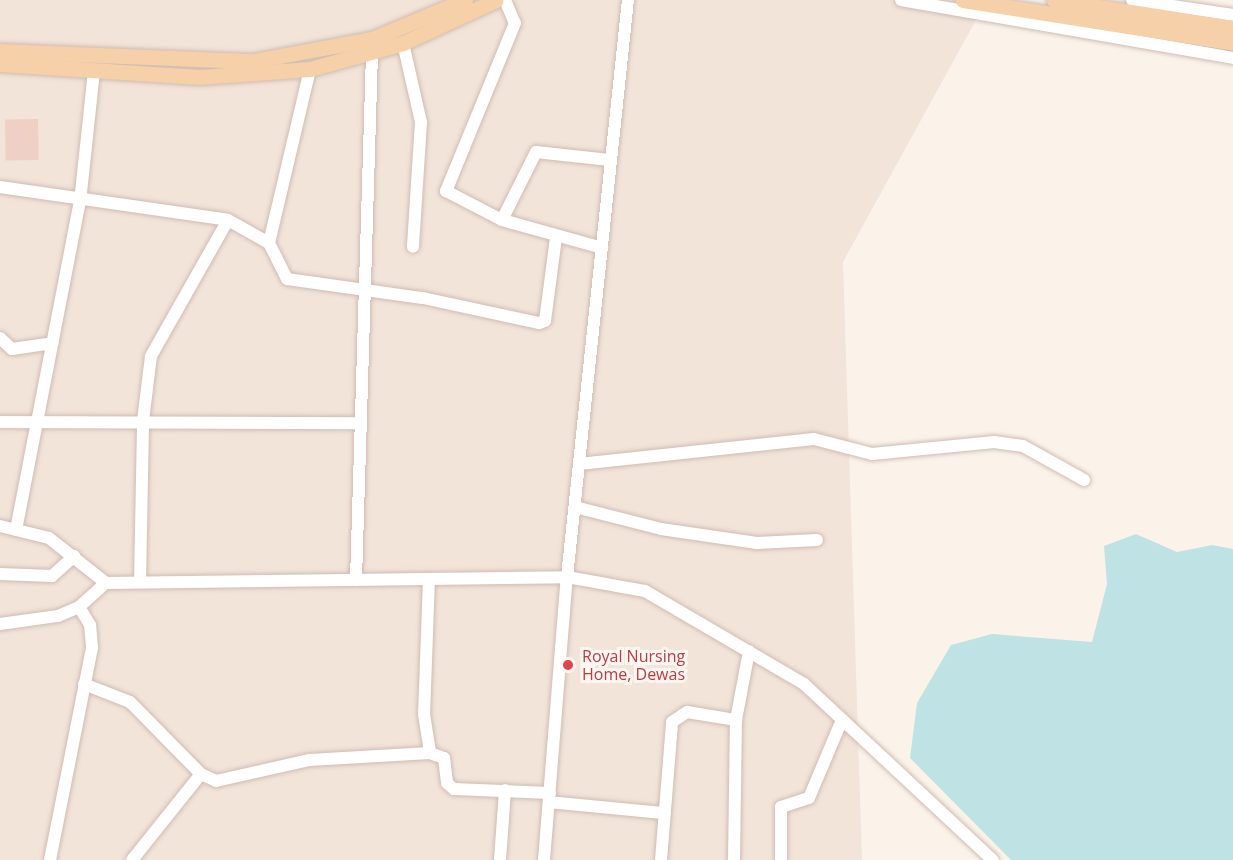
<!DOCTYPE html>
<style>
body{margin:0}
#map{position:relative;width:1233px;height:860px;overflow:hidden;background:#fbf3ea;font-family:"Open Sans",sans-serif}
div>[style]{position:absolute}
.residential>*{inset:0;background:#f3e4d9}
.water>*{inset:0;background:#bfe3e4}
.building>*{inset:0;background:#efd0c4;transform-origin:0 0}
.roads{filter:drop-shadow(0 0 2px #cfbcb3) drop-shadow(0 0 2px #cfbcb3)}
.minor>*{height:12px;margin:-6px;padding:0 6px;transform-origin:6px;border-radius:6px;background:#fff}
.major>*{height:15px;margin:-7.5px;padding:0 7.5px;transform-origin:7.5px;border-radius:7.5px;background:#f5d0a8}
.dots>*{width:16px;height:16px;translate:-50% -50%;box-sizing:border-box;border:3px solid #fef7f1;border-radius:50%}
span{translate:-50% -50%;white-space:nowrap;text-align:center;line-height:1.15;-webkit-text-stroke:6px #fef7f1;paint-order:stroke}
.health-label{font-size:16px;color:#be3a42}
.left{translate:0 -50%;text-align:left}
</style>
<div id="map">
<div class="residential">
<i style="clip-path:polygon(0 0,987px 0,843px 262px,862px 860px,0 860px)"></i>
</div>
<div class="water">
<i style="clip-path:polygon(1136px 534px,1177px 552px,1212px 545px,1233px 549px,1233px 860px,1011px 860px,910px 758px,917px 703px,951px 645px,992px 634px,1092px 642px,1107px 584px,1104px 546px)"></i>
</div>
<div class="building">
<i style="left:38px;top:119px;width:41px;height:33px;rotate:89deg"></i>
</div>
<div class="roads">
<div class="minor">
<i style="left:505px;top:0;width:25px;rotate:67deg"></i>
<i style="left:515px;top:23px;width:182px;rotate:112.3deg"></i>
<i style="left:446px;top:191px;width:63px;rotate:27.4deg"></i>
<i style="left:502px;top:220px;width:104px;rotate:15.6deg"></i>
<i style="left:901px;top:0;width:337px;rotate:9.9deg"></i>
<i style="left:1132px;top:0;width:102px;rotate:8.4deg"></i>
<i style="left:403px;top:43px;width:81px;rotate:77.2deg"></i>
<i style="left:421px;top:122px;width:125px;rotate:93.7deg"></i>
<i style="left:0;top:187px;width:230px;rotate:8.2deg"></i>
<i style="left:228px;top:220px;width:47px;rotate:29.3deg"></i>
<i style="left:269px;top:243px;width:40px;rotate:63.4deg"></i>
<i style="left:287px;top:279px;width:137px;rotate:8deg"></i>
<i style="left:423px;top:298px;width:119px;rotate:12.2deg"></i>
<i style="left:539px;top:323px;width:6px;rotate:-18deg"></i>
<i style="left:545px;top:321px;width:85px;rotate:-82.5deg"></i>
<i style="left:502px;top:220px;width:76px;rotate:-63.4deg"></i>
<i style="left:536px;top:152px;width:74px;rotate:6.2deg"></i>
<i style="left:269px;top:243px;width:179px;rotate:-76.7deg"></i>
<i style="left:0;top:338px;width:16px;rotate:43deg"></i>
<i style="left:12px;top:349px;width:41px;rotate:-8.3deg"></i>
<i style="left:0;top:422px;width:361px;rotate:0.2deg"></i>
<i style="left:579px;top:464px;width:236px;rotate:-6.1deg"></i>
<i style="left:814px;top:439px;width:60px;rotate:14.5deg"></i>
<i style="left:872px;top:454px;width:123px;rotate:-5.6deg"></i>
<i style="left:994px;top:442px;width:29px;rotate:8deg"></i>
<i style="left:1023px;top:446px;width:70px;rotate:29.1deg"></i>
<i style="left:575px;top:507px;width:89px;rotate:14.3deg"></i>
<i style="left:661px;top:529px;width:97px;rotate:8.3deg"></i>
<i style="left:757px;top:543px;width:60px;rotate:-2.9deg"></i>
<i style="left:0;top:526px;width:50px;rotate:13.8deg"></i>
<i style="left:49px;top:538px;width:73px;rotate:38.3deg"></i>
<i style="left:16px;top:530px;width:334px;rotate:-79deg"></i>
<i style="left:80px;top:202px;width:131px;rotate:-83.9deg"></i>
<i style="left:0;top:574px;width:52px;rotate:2.2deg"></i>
<i style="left:52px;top:576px;width:30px;rotate:-42deg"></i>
<i style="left:429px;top:579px;width:135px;rotate:92.1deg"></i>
<i style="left:424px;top:714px;width:39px;rotate:81deg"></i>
<i style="left:356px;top:580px;width:526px;rotate:-88.26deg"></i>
<i style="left:140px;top:582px;width:161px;rotate:-88.9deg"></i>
<i style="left:143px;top:421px;width:65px;rotate:-83deg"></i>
<i style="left:151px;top:356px;width:156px;rotate:-60.5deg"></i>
<i style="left:0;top:624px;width:59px;rotate:-7.9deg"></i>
<i style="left:58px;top:616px;width:23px;rotate:-23deg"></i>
<i style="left:79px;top:607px;width:36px;rotate:-42deg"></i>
<i style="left:106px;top:583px;width:461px;rotate:-0.7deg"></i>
<i style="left:567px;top:577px;width:79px;rotate:10.2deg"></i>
<i style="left:645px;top:591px;width:184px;rotate:30.3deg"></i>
<i style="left:804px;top:684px;width:258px;rotate:43deg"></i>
<i style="left:84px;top:684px;width:49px;rotate:21.4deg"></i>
<i style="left:130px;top:702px;width:101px;rotate:45.4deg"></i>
<i style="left:201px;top:774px;width:17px;rotate:25deg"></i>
<i style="left:216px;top:781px;width:95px;rotate:-12.7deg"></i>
<i style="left:309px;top:760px;width:121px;rotate:-3.3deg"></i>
<i style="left:430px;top:753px;width:15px;rotate:20deg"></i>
<i style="left:444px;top:758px;width:25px;rotate:83deg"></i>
<i style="left:447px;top:783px;width:9px;rotate:41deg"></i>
<i style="left:454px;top:789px;width:96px;rotate:2.4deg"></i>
<i style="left:549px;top:802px;width:116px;rotate:5.5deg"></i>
<i style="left:50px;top:860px;width:217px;rotate:-78.8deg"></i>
<i style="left:92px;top:647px;width:22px;rotate:-95deg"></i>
<i style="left:90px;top:625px;width:21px;rotate:-121deg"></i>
<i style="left:132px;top:860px;width:110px;rotate:-51.3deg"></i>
<i style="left:500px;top:860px;width:70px;rotate:-85.9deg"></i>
<i style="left:544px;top:860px;width:284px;rotate:-85.4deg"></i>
<i style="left:567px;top:577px;width:580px;rotate:-83.97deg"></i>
<i style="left:661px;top:860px;width:138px;rotate:-85.4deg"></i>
<i style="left:672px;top:722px;width:18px;rotate:-34deg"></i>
<i style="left:687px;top:712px;width:50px;rotate:9.3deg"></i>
<i style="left:734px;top:860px;width:140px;rotate:-89.2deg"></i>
<i style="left:736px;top:720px;width:70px;rotate:-79.3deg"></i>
<i style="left:781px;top:860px;width:53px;rotate:-90deg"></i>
<i style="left:781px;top:807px;width:29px;rotate:-18deg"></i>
<i style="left:809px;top:798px;width:85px;rotate:-67.1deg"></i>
</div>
<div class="major">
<i style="left:963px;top:0;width:273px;rotate:9deg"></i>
<i style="left:1054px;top:0;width:181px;rotate:8.9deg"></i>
<i style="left:0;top:51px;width:253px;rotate:2.3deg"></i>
<i style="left:253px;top:61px;width:121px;rotate:-10.5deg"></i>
<i style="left:372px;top:39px;width:101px;rotate:-22.8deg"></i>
<i style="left:0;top:64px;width:200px;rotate:3.7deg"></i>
<i style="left:200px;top:77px;width:110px;rotate:-4.2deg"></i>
<i style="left:310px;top:69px;width:97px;rotate:-15.6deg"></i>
<i style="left:403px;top:43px;width:102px;rotate:-24.8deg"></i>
</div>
</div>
<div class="dots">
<i style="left:568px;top:665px;background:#e0444e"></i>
</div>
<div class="health-label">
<span class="left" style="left:582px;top:665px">Royal Nursing<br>Home, Dewas</span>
</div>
</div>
